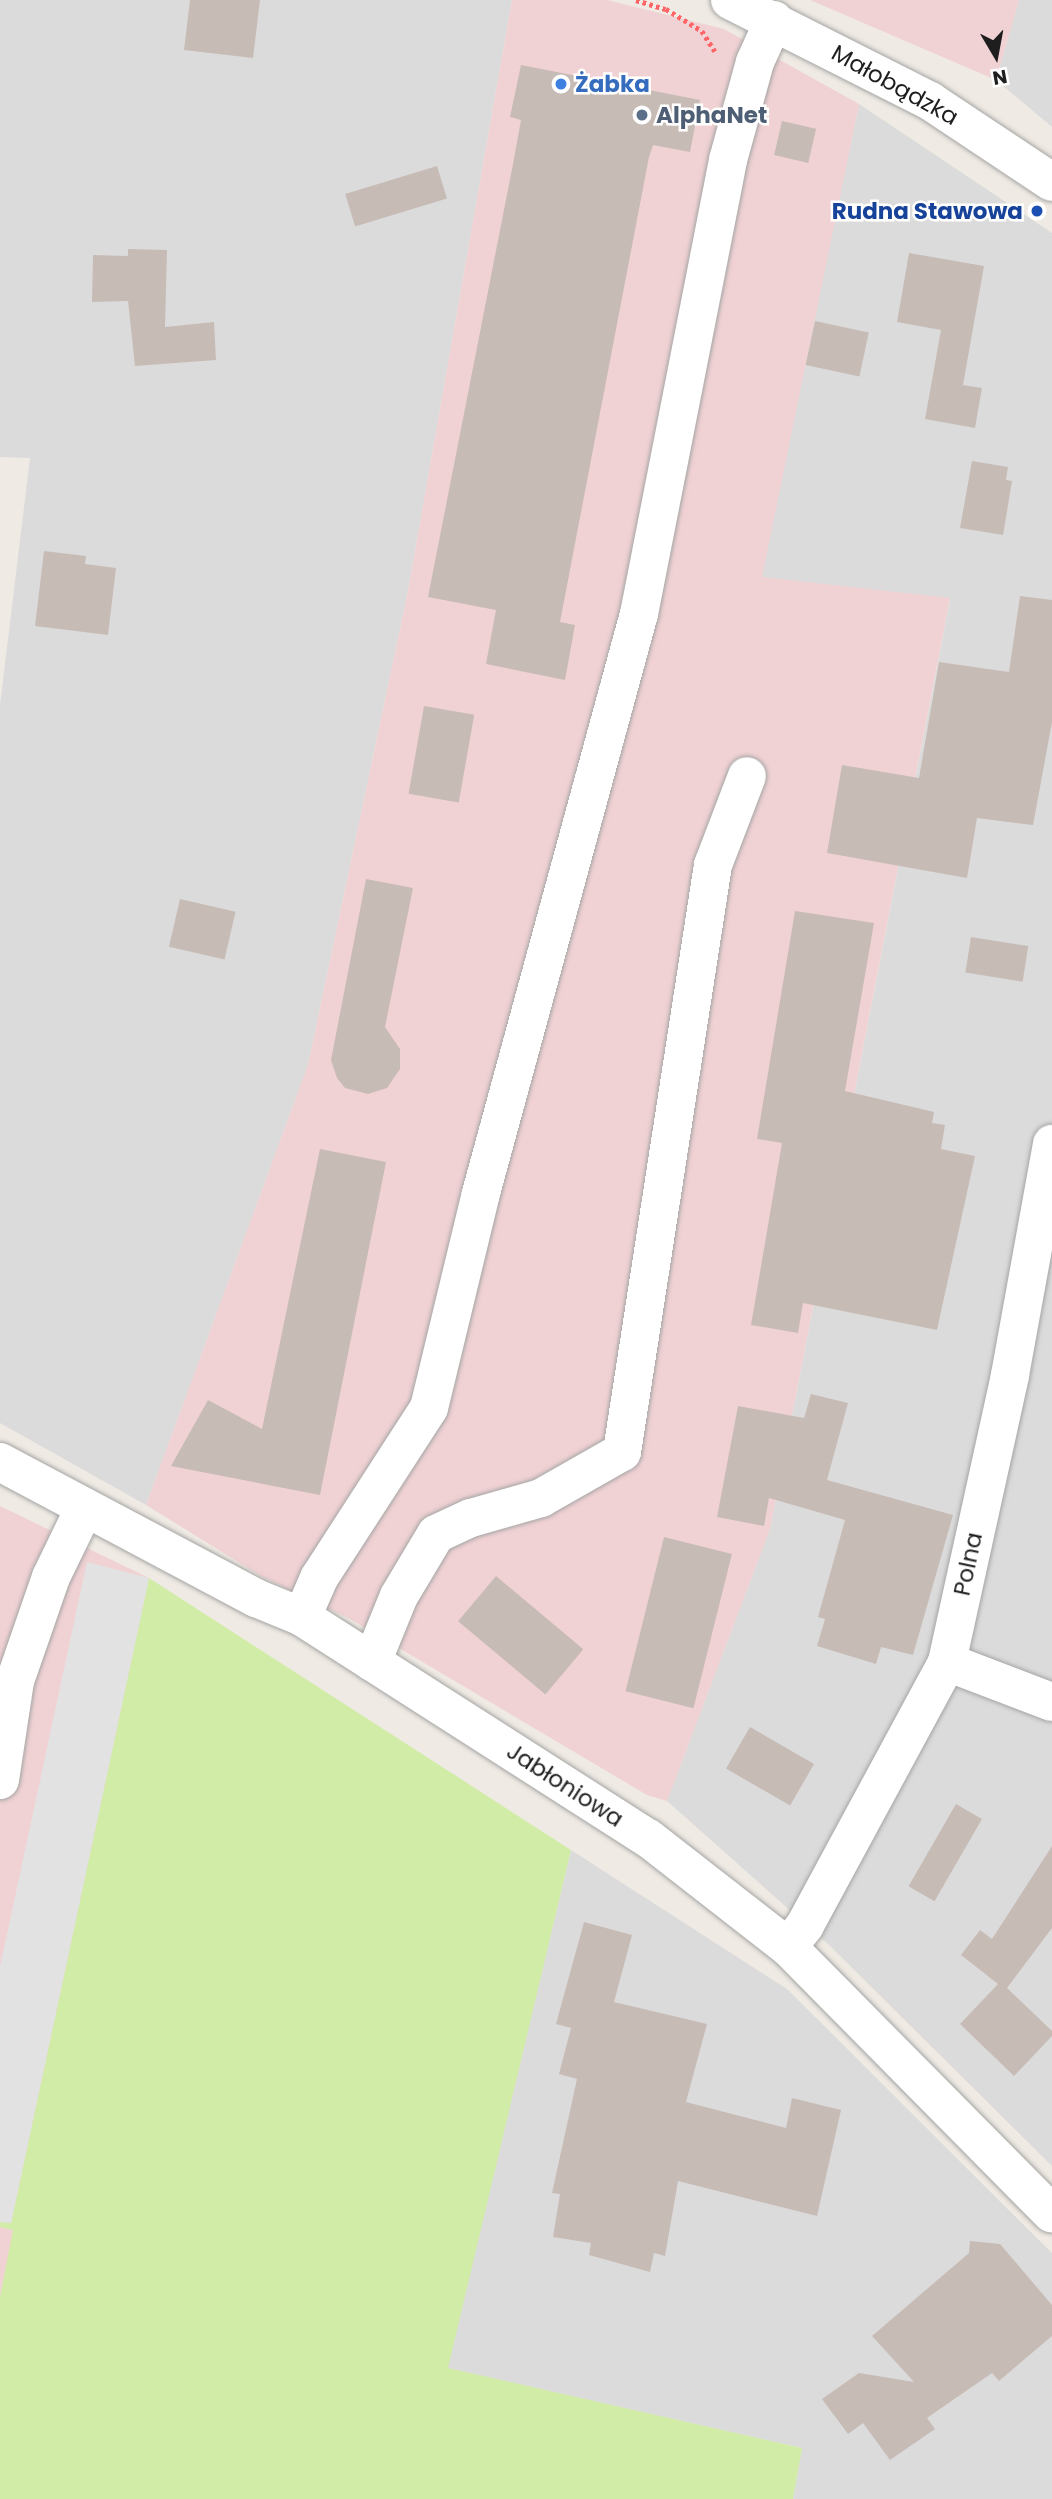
<!DOCTYPE html>
<meta charset="utf-8">
<style>
body{margin:0}
#map{position:relative;width:1052px;height:2499px;overflow:hidden;background:#efeae3;font-family:Poppins,sans-serif}
div>[style]{position:absolute}
.residential>*{inset:0;background:#dcdbdb}
.commercial>*{inset:0;background:#f1d2d4}
.grass>*{inset:0;background:#d1eca7}
.parking>*{inset:0;background:#e2e2e2}
.building>*{inset:0;background:#c7bbb6;transform-origin:0 0}
.path>*{height:4.5px;margin-top:-2.25px;transform-origin:0;background:repeating-linear-gradient(90deg,#ff6567 0 3.5px,transparent 0 7px)}
.roads{filter:drop-shadow(0 0 2px #a5a5a5) drop-shadow(0 0 2px #a5a5a5)}
.minor>*{height:38px;margin:-19px;padding:0 19px;transform-origin:19px;border-radius:19px;background:#fff}
.dots>*{width:19px;height:19px;translate:-50% -50%;box-sizing:border-box;border:4px solid #fff;border-radius:50%}
span{translate:-50% -50%;white-space:nowrap;text-align:center;line-height:1.15;-webkit-text-stroke:5px #fff;paint-order:stroke}
.shop-label{font-size:23px;color:#366cbe;font-weight:700}
.left{translate:0 -50%;text-align:left}
.street-label{font-size:23px;color:#1e1e1e}
.service-label{font-size:23px;color:#4e5e75;font-weight:700}
.transit-label{font-size:23px;color:#164399;font-weight:700}
.right{translate:-100% -50%;text-align:right}
.north{position:absolute;left:961px;top:21px;width:70px;height:70px;-webkit-text-stroke:5px #fff;paint-order:stroke;rotate:170deg;font-size:19px;font-weight:700;line-height:28px;text-align:center;color:#1e1e1e}
.north::after{content:'';display:block;margin:auto;width:24px;height:32px;background:#1e1e1e;clip-path:polygon(50% 0,100% 100%,50% 72%,0 100%)}
</style>
<div id="map">
<div class="residential">
<i style="clip-path:polygon(0 0,512px 0,408px 591px,308px 1065px,146px 1505px,0 1423px,0 705px,30px 458px,0 457px)"></i>
<i style="clip-path:polygon(1019px 0,1052px 0,1052px 127px,996px 80px)"></i>
<i style="clip-path:polygon(859px 104px,1052px 233px,1052px 2166px,828px 1944px,667px 1801px,770px 1529px,950px 599px,761px 577px)"></i>
<i style="clip-path:polygon(571px 1850px,787px 1989px,1052px 2253px,1052px 2499px,793px 2499px,802px 2448px,447px 2368px)"></i>
</div>
<div class="commercial">
<i style="clip-path:polygon(512px 0,607px 0,724px 29px,859px 104px,762px 577px,950px 598px,770px 1529px,667px 1801px,647px 1795px,350px 1619px,261px 1576px,146px 1505px,308px 1065px,408px 591px)"></i>
<i style="clip-path:polygon(810px 0,1019px 0,996px 80px)"></i>
<i style="clip-path:polygon(0 1506px,149px 1578px,0 2297px)"></i>
</div>
<div class="grass">
<i style="clip-path:polygon(149px 1578px,571px 1850px,448px 2368px,802px 2448px,793px 2499px,0 2499px,0 2297px,13px 2230px,0 2227px,0 2222px,11px 2223px)"></i>
</div>
<div class="parking">
<i style="clip-path:polygon(87px 1562px,149px 1578px,11px 2223px,0 2222px,0 1967px)"></i>
</div>
<div class="building">
<i style="clip-path:polygon(190px 0,260px 0,253px 58px,184px 50px)"></i>
<i style="clip-path:polygon(521px 65px,700px 100px,690px 152px,653px 145px,649px 157px,560px 622px,575px 625px,565px 680px,486px 664px,496px 610px,428px 597px,513px 164px,521px 120px,510px 117px)"></i>
<i style="left:782px;top:121px;width:35px;height:35px;rotate:13deg"></i>
<i style="left:437px;top:166px;width:34px;height:96px;rotate:73deg"></i>
<i style="clip-path:polygon(128px 249px,167px 250px,165px 327px,214px 322px,216px 360px,135px 366px,128px 301px,92px 302px,93px 255px,128px 256px)"></i>
<i style="clip-path:polygon(909px 253px,984px 266px,963px 385px,982px 388px,975px 428px,925px 419px,941px 330px,897px 322px)"></i>
<i style="left:815px;top:321px;width:55px;height:45px;rotate:12deg"></i>
<i style="clip-path:polygon(972px 461px,1008px 467px,1006px 480px,1012px 481px,1003px 535px,960px 528px)"></i>
<i style="clip-path:polygon(44px 551px,86px 556px,85px 564px,116px 568px,108px 635px,35px 626px)"></i>
<i style="clip-path:polygon(1020px 596px,1052px 600px,1052px 722px,1033px 825px,977px 818px,967px 878px,827px 853px,842px 765px,919px 778px,939px 662px,1009px 672px)"></i>
<i style="left:424px;top:706px;width:51px;height:89px;rotate:10deg"></i>
<i style="clip-path:polygon(366px 879px,413px 888px,385px 1027px,400px 1049px,400px 1069px,387px 1088px,368px 1094px,345px 1088px,337px 1078px,331px 1060px)"></i>
<i style="left:180px;top:899px;width:57px;height:49px;rotate:13deg"></i>
<i style="clip-path:polygon(795px 911px,874px 923px,845px 1091px,934px 1112px,932px 1123px,945px 1125px,941px 1149px,975px 1156px,937px 1330px,803px 1303px,798px 1333px,751px 1325px,782px 1143px,757px 1139px)"></i>
<i style="left:971px;top:937px;width:58px;height:36px;rotate:9deg"></i>
<i style="clip-path:polygon(320px 1149px,386px 1162px,320px 1495px,171px 1466px,208px 1400px,262px 1429px)"></i>
<i style="clip-path:polygon(811px 1394px,848px 1403px,827px 1480px,953px 1515px,913px 1655px,881px 1647px,876px 1664px,817px 1646px,825px 1619px,818px 1617px,845px 1520px,769px 1498px,764px 1526px,717px 1517px,738px 1406px,804px 1418px)"></i>
<i style="left:664px;top:1537px;width:70px;height:159px;rotate:14deg"></i>
<i style="left:496px;top:1576px;width:114px;height:59px;rotate:40deg"></i>
<i style="left:750px;top:1727px;width:74px;height:48px;rotate:30deg"></i>
<i style="left:956px;top:1804px;width:30px;height:95px;rotate:30deg"></i>
<i style="clip-path:polygon(1052px 1846px,1052px 1928px,1007px 1988px,1052px 2031px,1052px 2036px,1014px 2076px,960px 2024px,998px 1984px,961px 1955px,980px 1930px,992px 1939px)"></i>
<i style="clip-path:polygon(584px 1922px,632px 1935px,614px 2002px,707px 2024px,686px 2102px,786px 2128px,792px 2098px,841px 2110px,817px 2216px,678px 2181px,665px 2256px,654px 2253px,650px 2272px,589px 2255px,591px 2243px,553px 2237px,560px 2194px,552px 2193px,577px 2079px,559px 2074px,571px 2028px,556px 2024px)"></i>
<i style="clip-path:polygon(970px 2241px,1000px 2244px,1052px 2305px,1052px 2336px,999px 2381px,992px 2373px,927px 2418px,935px 2429px,890px 2460px,863px 2423px,848px 2434px,822px 2399px,859px 2373px,914px 2382px,872px 2336px,969px 2253px)"></i>
</div>
<div class="path">
<i style="left:636px;top:0;width:31px;rotate:17deg"></i>
<i style="left:666px;top:9px;width:42px;rotate:31.4deg"></i>
<i style="left:702px;top:31px;width:24px;rotate:57deg"></i>
</div>
<div class="roads">
<div class="minor">
<i style="left:730px;top:0;width:224px;rotate:26.8deg"></i>
<i style="left:930px;top:101px;width:146px;rotate:33.6deg"></i>
<i style="left:0;top:1462px;width:290px;rotate:28deg"></i>
<i style="left:256px;top:1598px;width:50px;rotate:22.4deg"></i>
<i style="left:302px;top:1617px;width:411px;rotate:32.6deg"></i>
<i style="left:648px;top:1838px;width:177px;rotate:37.9deg"></i>
<i style="left:788px;top:1947px;width:375px;rotate:45.3deg"></i>
<i style="left:302px;top:1617px;width:43px;rotate:-66.4deg"></i>
<i style="left:319px;top:1578px;width:202px;rotate:-57.1deg"></i>
<i style="left:429px;top:1408px;width:221px;rotate:-76.4deg"></i>
<i style="left:481px;top:1193px;width:600px;rotate:-74.74deg"></i>
<i style="left:639px;top:614px;width:463px;rotate:-78.9deg"></i>
<i style="left:728px;top:160px;width:102px;rotate:-74.6deg"></i>
<i style="left:755px;top:62px;width:46px;rotate:-65.7deg"></i>
<i style="left:372px;top:1662px;width:71px;rotate:-67.8deg"></i>
<i style="left:399px;top:1596px;width:72px;rotate:-59.2deg"></i>
<i style="left:436px;top:1534px;width:38px;rotate:-25deg"></i>
<i style="left:471px;top:1518px;width:73px;rotate:-15.9deg"></i>
<i style="left:541px;top:1498px;width:93px;rotate:-29.6deg"></i>
<i style="left:622px;top:1452px;width:594px;rotate:-81.19deg"></i>
<i style="left:713px;top:865px;width:95px;rotate:-69.1deg"></i>
<i style="left:947px;top:1662px;width:112px;rotate:20.9deg"></i>
<i style="left:0;top:1780px;width:100px;rotate:-81.4deg"></i>
<i style="left:15px;top:1681px;width:110px;rotate:-70.9deg"></i>
<i style="left:51px;top:1577px;width:76px;rotate:-64.1deg"></i>
<i style="left:788px;top:1947px;width:28px;rotate:-52deg"></i>
<i style="left:805px;top:1925px;width:299px;rotate:-61.6deg"></i>
<i style="left:947px;top:1662px;width:294px;rotate:-77.6deg"></i>
<i style="left:1010px;top:1375px;width:235px;rotate:-79.7deg"></i>
</div>
</div>
<div class="dots">
<i style="left:561px;top:84px;background:#3f7fe0"></i>
<i style="left:642px;top:115px;background:#5c6f8a"></i>
<i style="left:1037px;top:211px;background:#1a4fb4"></i>
</div>
<div class="shop-label">
<span class="left" style="left:575px;top:84px">Żabka</span>
</div>
<div class="street-label">
<span style="left:895px;top:85px;rotate:29deg">Małobądzka</span>
<span style="left:968px;top:1564px;rotate:-78deg">Polna</span>
<span style="left:565px;top:1785px;rotate:33deg">Jabłoniowa</span>
</div>
<div class="service-label">
<span class="left" style="left:656px;top:115px">AlphaNet</span>
</div>
<div class="transit-label">
<span class="right" style="left:1023px;top:211px">Rudna Stawowa</span>
</div>
<div class="north">N</div>
</div>
